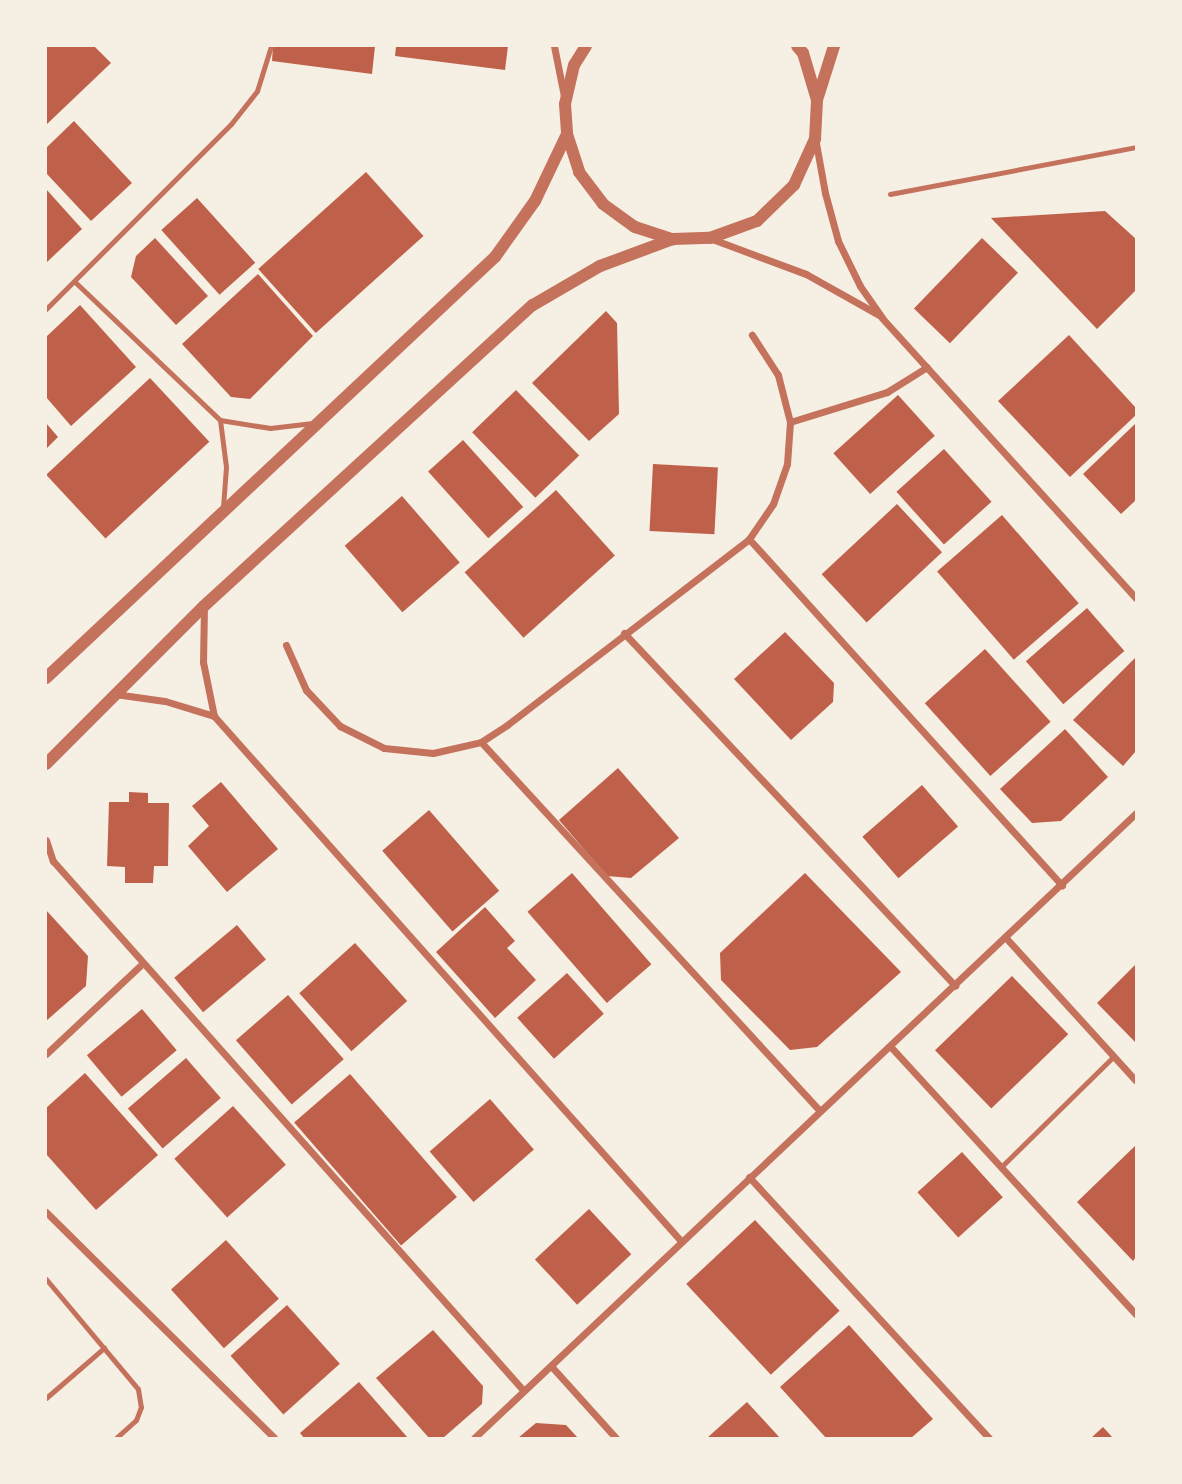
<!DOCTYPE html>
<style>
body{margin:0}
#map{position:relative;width:1182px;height:1484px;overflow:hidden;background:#f6efe4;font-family:Commissioner,sans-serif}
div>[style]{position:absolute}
.building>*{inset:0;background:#bf614a;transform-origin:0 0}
.service>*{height:5px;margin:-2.5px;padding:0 2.5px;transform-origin:2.5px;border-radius:2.5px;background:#c5725c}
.minor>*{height:7px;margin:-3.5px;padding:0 3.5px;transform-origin:3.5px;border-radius:3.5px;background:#c5725c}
.tertiary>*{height:12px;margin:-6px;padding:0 6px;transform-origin:6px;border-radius:6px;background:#c5725c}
span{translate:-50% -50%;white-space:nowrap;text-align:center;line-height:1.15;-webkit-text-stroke:6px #f6efe4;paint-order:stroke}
.frame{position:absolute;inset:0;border:47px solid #f6efe4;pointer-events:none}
</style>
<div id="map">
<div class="building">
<i style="clip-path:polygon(46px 46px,94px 46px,111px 63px,46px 125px)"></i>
<i style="clip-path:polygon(273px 46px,375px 46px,372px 74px,272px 61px)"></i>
<i style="clip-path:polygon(396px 46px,508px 46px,505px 70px,395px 56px)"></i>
<i style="clip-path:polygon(74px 121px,132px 183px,91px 221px,46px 173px,46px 148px)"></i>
<i style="left:366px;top:172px;width:86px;height:145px;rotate:48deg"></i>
<i style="clip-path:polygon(46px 189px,82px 229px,46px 263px)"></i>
<i style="left:197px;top:198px;width:87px;height:48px;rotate:48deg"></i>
<i style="clip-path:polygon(1105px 211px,1136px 239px,1136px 290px,1097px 329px,991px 218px)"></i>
<i style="clip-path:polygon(155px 238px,208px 296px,176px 325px,131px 277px,136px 256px)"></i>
<i style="left:982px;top:238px;width:50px;height:98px;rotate:44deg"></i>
<i style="clip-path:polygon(258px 274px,313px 336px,250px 399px,231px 397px,182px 344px)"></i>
<i style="clip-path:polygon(80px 305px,136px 367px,71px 426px,46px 397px,46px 337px)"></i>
<i style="clip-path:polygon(606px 311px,617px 323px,619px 414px,589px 441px,532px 383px)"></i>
<i style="clip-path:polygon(1069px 335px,1136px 408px,1136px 415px,1070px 477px,998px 401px)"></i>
<i style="left:150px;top:378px;width:87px;height:142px;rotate:47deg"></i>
<i style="left:516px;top:390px;width:91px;height:61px;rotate:46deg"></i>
<i style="left:898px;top:395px;width:55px;height:87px;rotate:48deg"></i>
<i style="clip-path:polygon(46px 423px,58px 437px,46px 449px)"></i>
<i style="clip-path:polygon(1136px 423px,1136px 500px,1121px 514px,1083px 474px)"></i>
<i style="left:463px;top:440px;width:90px;height:47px;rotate:48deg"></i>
<i style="left:944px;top:449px;width:71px;height:64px;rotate:48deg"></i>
<i style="left:653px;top:464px;width:65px;height:67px;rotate:3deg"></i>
<i style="left:556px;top:490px;width:88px;height:123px;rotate:48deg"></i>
<i style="left:402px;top:496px;width:88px;height:76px;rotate:49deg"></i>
<i style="left:897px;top:504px;width:66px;height:103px;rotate:47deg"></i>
<i style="left:1002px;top:515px;width:117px;height:86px;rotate:49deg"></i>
<i style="left:1087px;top:608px;width:57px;height:81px;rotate:49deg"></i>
<i style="clip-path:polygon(785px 632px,834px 683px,833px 702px,791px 740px,734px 679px)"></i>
<i style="left:985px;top:649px;width:98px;height:81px;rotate:48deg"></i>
<i style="clip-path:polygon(1135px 658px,1136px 751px,1123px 766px,1073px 720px)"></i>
<i style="clip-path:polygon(1065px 729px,1108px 777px,1061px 821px,1032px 823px,1000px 789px)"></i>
<i style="clip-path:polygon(618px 768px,679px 838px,631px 878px,607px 876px,559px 820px)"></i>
<i style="clip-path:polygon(221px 782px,278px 849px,227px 892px,188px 846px,209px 826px,192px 806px)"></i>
<i style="left:922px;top:785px;width:55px;height:79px;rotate:49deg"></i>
<i style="clip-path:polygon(129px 792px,148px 793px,148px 803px,169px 803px,168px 866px,154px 866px,153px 883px,125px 883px,125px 867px,107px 866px,109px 802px,129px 802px)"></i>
<i style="left:429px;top:810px;width:107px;height:62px;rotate:49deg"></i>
<i style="left:572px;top:873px;width:121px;height:59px;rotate:49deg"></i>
<i style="clip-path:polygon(805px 873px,901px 972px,817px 1047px,790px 1050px,721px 980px,720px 953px)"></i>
<i style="clip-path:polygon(485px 907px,515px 941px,507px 948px,536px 980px,495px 1018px,436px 952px)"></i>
<i style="clip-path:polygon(46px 910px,88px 956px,86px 986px,46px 1021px)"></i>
<i style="left:237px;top:925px;width:45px;height:82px;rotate:50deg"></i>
<i style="left:355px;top:943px;width:78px;height:75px;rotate:48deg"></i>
<i style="clip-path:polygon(1136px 964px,1136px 1043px,1097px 1003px)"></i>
<i style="left:567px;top:973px;width:55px;height:67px;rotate:48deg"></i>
<i style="left:1012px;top:976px;width:81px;height:107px;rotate:46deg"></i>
<i style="left:288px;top:995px;width:85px;height:69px;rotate:49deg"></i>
<i style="left:142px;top:1009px;width:54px;height:72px;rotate:50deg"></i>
<i style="left:186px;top:1058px;width:53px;height:77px;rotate:49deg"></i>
<i style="clip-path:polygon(85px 1073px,158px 1155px,96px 1210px,46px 1154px,46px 1108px)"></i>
<i style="left:350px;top:1074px;width:163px;height:74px;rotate:49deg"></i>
<i style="left:490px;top:1099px;width:67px;height:80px;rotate:49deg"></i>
<i style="left:233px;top:1106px;width:79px;height:79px;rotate:48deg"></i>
<i style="clip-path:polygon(1136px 1145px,1136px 1257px,1133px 1261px,1077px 1202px)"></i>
<i style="left:962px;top:1152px;width:61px;height:60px;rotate:48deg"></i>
<i style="left:589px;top:1209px;width:62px;height:74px;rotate:47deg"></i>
<i style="left:755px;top:1220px;width:124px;height:94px;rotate:47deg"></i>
<i style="left:226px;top:1240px;width:79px;height:74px;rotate:48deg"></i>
<i style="left:287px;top:1305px;width:79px;height:76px;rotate:48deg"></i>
<i style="clip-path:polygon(849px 1325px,933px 1419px,911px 1438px,826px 1438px,780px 1387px)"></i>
<i style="clip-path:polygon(433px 1330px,483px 1386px,482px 1404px,443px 1438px,429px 1438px,376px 1378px)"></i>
<i style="clip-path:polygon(359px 1382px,408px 1438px,304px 1438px,300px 1433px)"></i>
<i style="clip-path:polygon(747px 1402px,780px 1438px,707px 1438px)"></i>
<i style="clip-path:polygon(536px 1423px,566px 1425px,578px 1438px,518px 1438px)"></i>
<i style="clip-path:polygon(1103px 1427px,1113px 1438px,1091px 1438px)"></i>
</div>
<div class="service">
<i style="left:890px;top:194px;width:250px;rotate:-10.8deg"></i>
<i style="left:75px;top:282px;width:200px;rotate:43.6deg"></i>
<i style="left:220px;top:420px;width:51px;rotate:9.1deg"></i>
<i style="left:270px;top:428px;width:43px;rotate:-6.6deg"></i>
<i style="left:46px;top:309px;width:262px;rotate:-45deg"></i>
<i style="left:231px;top:124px;width:42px;rotate:-51.8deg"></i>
<i style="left:257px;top:91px;width:47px;rotate:-72.7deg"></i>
<i style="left:220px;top:420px;width:47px;rotate:82.7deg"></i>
<i style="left:226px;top:467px;width:40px;rotate:94.3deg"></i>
<i style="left:1001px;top:1167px;width:158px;rotate:-44.5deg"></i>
<i style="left:46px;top:1279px;width:143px;rotate:50.1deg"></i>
<i style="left:138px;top:1389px;width:18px;rotate:81deg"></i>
<i style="left:141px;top:1407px;width:14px;rotate:111deg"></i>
<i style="left:136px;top:1420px;width:27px;rotate:138deg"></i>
<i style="left:46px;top:1398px;width:77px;rotate:-40.8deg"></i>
</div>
<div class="minor">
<i style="left:554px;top:46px;width:51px;rotate:78.7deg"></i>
<i style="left:816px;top:143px;width:51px;rotate:79.8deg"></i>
<i style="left:825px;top:193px;width:50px;rotate:74.8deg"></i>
<i style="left:838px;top:241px;width:50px;rotate:63.9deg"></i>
<i style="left:860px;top:286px;width:39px;rotate:55deg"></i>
<i style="left:882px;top:318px;width:378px;rotate:47.8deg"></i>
<i style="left:712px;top:239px;width:100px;rotate:20.4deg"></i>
<i style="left:806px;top:274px;width:84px;rotate:29.3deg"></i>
<i style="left:790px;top:422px;width:102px;rotate:-17.2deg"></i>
<i style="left:887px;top:392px;width:47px;rotate:-32deg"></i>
<i style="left:749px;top:539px;width:467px;rotate:47.9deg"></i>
<i style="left:204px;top:606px;width:56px;rotate:91deg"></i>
<i style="left:203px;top:662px;width:55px;rotate:78.5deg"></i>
<i style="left:624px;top:633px;width:484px;rotate:46.8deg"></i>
<i style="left:286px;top:645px;width:49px;rotate:66deg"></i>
<i style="left:306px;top:690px;width:50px;rotate:46.6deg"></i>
<i style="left:340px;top:726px;width:49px;rotate:26.6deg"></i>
<i style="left:384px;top:748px;width:49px;rotate:5.8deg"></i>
<i style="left:433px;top:753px;width:49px;rotate:-12.9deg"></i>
<i style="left:481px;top:742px;width:31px;rotate:-33deg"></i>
<i style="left:507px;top:725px;width:305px;rotate:-37.5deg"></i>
<i style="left:749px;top:539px;width:42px;rotate:-55.6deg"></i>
<i style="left:773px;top:504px;width:42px;rotate:-70.7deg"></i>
<i style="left:787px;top:464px;width:42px;rotate:-85.9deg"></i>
<i style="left:790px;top:422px;width:49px;rotate:-104.3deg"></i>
<i style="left:778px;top:375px;width:48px;rotate:-123deg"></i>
<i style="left:115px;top:694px;width:50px;rotate:8deg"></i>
<i style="left:165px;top:701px;width:51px;rotate:17deg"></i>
<i style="left:214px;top:716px;width:703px;rotate:48.35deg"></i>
<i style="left:481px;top:742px;width:501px;rotate:47.43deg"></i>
<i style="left:46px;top:840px;width:22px;rotate:72deg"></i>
<i style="left:53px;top:861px;width:708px;rotate:48.38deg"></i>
<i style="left:1006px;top:938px;width:193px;rotate:47.7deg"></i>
<i style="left:890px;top:1046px;width:364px;rotate:47.5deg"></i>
<i style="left:46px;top:1054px;width:133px;rotate:-43.2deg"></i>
<i style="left:749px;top:1177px;width:355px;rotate:47.4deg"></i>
<i style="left:46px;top:1212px;width:321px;rotate:44.7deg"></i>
<i style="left:552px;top:1367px;width:96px;rotate:48deg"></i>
<i style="left:474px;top:1438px;width:910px;rotate:-43.35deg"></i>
</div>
<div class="tertiary">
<i style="left:586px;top:46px;width:22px;rotate:122deg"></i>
<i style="left:574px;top:65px;width:40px;rotate:103deg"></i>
<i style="left:565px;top:104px;width:30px;rotate:86deg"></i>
<i style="left:567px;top:134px;width:40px;rotate:72deg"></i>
<i style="left:579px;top:172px;width:40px;rotate:53deg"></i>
<i style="left:603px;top:204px;width:39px;rotate:36deg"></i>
<i style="left:635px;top:227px;width:40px;rotate:18deg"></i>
<i style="left:673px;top:239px;width:37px;rotate:-2deg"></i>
<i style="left:710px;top:238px;width:50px;rotate:-19.9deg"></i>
<i style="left:757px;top:221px;width:52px;rotate:-44.2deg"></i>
<i style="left:794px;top:185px;width:51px;rotate:-65.5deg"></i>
<i style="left:815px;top:139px;width:39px;rotate:-87deg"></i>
<i style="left:817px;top:100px;width:49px;rotate:-106.6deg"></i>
<i style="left:803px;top:53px;width:9px;rotate:-131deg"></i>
<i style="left:817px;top:100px;width:57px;rotate:-72.5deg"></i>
<i style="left:46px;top:678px;width:616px;rotate:-43.16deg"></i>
<i style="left:495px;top:257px;width:69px;rotate:-54.5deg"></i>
<i style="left:535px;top:201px;width:74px;rotate:-64.5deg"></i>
<i style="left:46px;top:764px;width:223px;rotate:-45deg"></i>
<i style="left:204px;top:606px;width:446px;rotate:-42.5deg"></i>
<i style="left:533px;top:305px;width:78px;rotate:-30.2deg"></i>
<i style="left:600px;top:266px;width:78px;rotate:-20.3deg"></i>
</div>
<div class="frame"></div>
</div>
